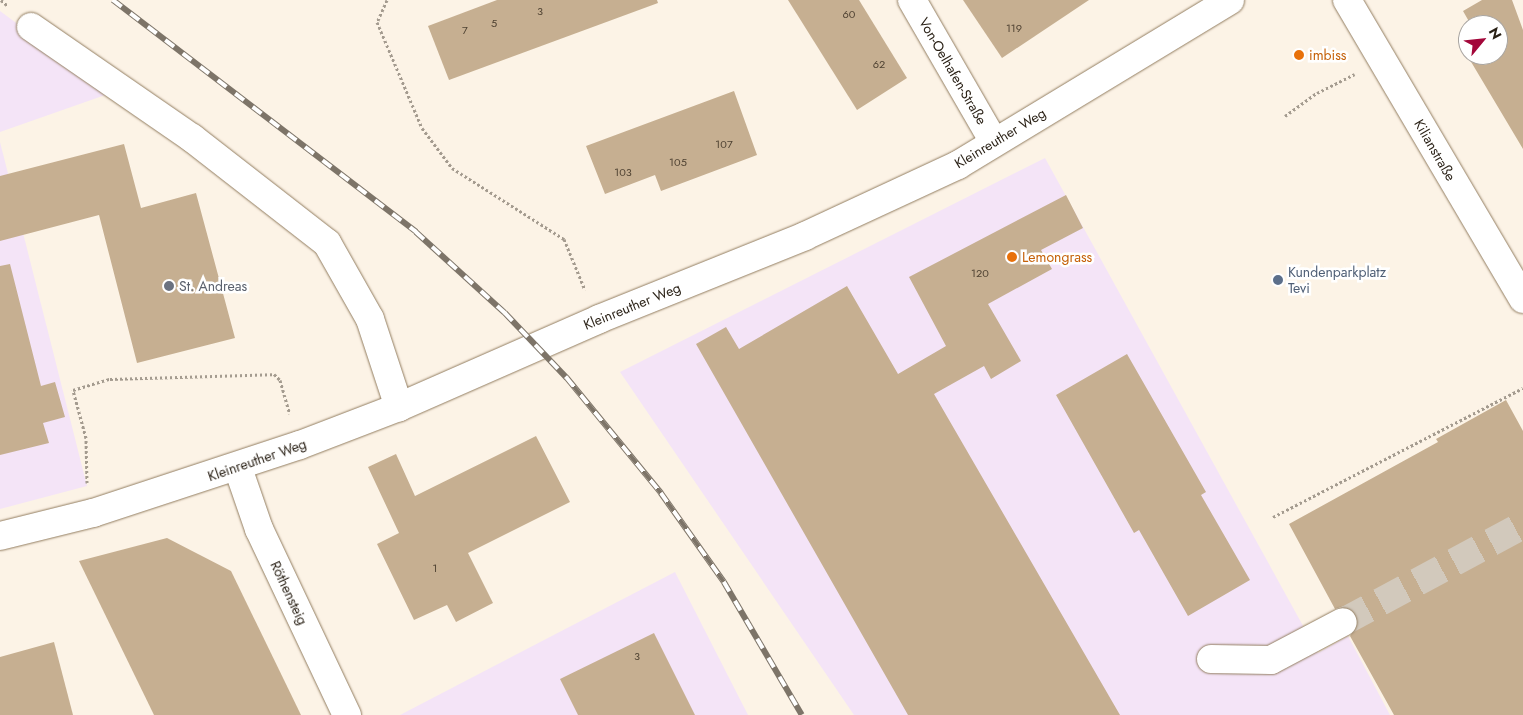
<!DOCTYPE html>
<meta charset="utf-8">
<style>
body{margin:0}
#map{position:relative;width:1523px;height:715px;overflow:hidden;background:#fcf3e6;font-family:Jost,sans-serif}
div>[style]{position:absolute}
.industrial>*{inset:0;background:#f4e4f7}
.building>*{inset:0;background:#c6af91}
.minor-tunnel>*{height:28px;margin-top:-14px;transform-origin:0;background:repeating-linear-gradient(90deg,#d2c9bc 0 28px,transparent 0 42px)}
.path>*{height:3px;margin-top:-1.5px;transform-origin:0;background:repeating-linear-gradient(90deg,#a49b8f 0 2.5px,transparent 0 5px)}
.roads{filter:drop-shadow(0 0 1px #927d60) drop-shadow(0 0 1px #927d60)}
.minor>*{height:28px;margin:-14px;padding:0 14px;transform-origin:14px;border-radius:14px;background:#fff}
.major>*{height:28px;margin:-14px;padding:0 14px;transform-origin:14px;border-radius:14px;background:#fff}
.rail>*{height:5.5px;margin-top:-2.75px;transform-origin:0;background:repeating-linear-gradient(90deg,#fff 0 11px,#7d7468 0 22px);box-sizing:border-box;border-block:1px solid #7d7468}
.dots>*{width:14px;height:14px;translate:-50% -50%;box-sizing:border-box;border:2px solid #fff;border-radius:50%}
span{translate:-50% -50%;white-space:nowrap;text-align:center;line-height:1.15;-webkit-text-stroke:5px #fff;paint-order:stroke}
.number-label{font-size:11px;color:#504333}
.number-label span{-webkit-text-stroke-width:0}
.food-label{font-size:14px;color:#c56008}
.left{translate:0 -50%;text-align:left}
.street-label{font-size:14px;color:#281f14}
.service-label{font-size:14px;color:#4e5e75}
.worship-label{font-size:14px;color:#5b616d}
.north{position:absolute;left:1458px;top:15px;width:50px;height:50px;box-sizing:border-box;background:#fff;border:1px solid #a9a5a1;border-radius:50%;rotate:62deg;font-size:14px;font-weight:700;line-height:20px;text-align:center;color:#281f14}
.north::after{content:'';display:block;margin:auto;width:18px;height:22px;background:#a3073a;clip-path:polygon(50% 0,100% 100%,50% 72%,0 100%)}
</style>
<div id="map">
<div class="industrial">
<i style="clip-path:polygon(0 11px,111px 93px,0 132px)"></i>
<i style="clip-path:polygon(0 142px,87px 486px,0 509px)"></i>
<i style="clip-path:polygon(1045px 158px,1318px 653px,1348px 636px,1390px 715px,854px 715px,620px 372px)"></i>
<i style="clip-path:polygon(675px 572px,748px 715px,400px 715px)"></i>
</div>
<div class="building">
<i style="clip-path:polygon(497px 0,657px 0,658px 3px,449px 80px,428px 26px)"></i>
<i style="clip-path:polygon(788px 0,859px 0,907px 78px,857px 110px)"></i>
<i style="clip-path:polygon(963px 0,1089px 0,1002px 58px)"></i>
<i style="clip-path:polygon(1482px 0,1512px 0,1523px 30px,1523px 149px,1464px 50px,1468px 47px,1468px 55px,1498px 55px,1498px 25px,1471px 25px,1463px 11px)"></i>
<i style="clip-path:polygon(734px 91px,757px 155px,661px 191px,655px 175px,605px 194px,586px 146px)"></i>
<i style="clip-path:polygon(124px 144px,141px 208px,196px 193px,235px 338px,137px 363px,99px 215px,0 241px,0 176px)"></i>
<i style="clip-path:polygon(1066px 195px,1083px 228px,1041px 250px,1052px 269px,988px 304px,1021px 361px,991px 379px,984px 366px,934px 394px,1120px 715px,908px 715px,696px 344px,726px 327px,739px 349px,847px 286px,898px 374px,946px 346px,909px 277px)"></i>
<i style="clip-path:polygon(10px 264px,41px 386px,55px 382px,65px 417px,43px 423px,49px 443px,0 455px,0 266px)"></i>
<i style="clip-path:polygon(1127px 354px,1206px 492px,1201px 495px,1250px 580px,1188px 616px,1139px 530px,1134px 533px,1056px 395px)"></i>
<i style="clip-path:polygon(1506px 400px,1523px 431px,1523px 715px,1394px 715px,1350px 636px,1359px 623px,1357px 614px,1344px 606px,1335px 609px,1289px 524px,1438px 442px,1436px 439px)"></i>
<i style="clip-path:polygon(536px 436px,570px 502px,468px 553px,493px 603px,456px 622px,447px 605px,414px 620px,377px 544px,399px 533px,368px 467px,396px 454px,415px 496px)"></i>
<i style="clip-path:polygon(167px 538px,231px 571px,301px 715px,154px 715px,79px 561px)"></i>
<i style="clip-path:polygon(654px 633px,695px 715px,578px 715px,560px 679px)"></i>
<i style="clip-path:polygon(54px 642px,73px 715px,0 715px,0 657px)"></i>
</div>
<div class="minor-tunnel">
<i style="left:1343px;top:622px;width:204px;rotate:-28.3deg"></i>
</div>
<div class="path">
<i style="left:1px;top:0;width:9px;rotate:41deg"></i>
<i style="left:387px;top:0;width:24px;rotate:114deg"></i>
<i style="left:377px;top:22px;width:115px;rotate:67deg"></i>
<i style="left:422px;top:128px;width:50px;rotate:53.1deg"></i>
<i style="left:452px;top:168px;width:133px;rotate:32.4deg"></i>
<i style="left:564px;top:239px;width:55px;rotate:67.6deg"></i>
<i style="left:1285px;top:116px;width:39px;rotate:-36deg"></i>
<i style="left:1317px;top:93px;width:42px;rotate:-26.6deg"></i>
<i style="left:87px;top:483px;width:45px;rotate:-91.3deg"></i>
<i style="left:86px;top:438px;width:50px;rotate:-105.2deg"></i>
<i style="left:73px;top:390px;width:39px;rotate:-17deg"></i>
<i style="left:110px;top:379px;width:164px;rotate:-1.7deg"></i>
<i style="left:274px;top:374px;width:8px;rotate:45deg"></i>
<i style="left:280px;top:380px;width:35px;rotate:74deg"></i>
<i style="left:1273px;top:517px;width:281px;rotate:-27.3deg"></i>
</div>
<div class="roads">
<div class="minor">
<i style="left:912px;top:0;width:164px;rotate:60deg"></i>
<i style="left:31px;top:27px;width:196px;rotate:34.6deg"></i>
<i style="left:192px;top:138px;width:171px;rotate:37.9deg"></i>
<i style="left:327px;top:243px;width:87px;rotate:60.5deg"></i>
<i style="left:370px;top:319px;width:93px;rotate:71.8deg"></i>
<i style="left:238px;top:468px;width:65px;rotate:71deg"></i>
<i style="left:259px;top:529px;width:206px;rotate:64.7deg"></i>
<i style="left:0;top:536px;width:96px;rotate:-13.9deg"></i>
<i style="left:93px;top:513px;width:218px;rotate:-18.2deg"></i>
<i style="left:300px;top:445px;width:106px;rotate:-21deg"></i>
<i style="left:399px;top:407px;width:219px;rotate:-23.7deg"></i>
<i style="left:599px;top:319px;width:222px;rotate:-21.9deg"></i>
<i style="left:805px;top:236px;width:169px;rotate:-24.9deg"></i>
<i style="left:958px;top:165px;width:318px;rotate:-31.2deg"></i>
<i style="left:1211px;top:659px;width:60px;rotate:1deg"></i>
<i style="left:1271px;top:660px;width:81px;rotate:-27.8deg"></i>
</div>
<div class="major">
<i style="left:1347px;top:0;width:347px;rotate:59.5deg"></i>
</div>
</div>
<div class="rail">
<i style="left:113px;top:0;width:382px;rotate:37.4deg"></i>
<i style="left:416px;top:232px;width:120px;rotate:42.3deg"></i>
<i style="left:505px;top:313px;width:90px;rotate:46.4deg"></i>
<i style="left:567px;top:378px;width:149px;rotate:50.7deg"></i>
<i style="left:661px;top:493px;width:109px;rotate:54.7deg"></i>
<i style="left:724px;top:582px;width:154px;rotate:59.6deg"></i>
</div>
<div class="dots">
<i style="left:1299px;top:55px;background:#e8710a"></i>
<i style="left:1012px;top:257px;background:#e8710a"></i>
<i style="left:1278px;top:280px;background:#5c6f8a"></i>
<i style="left:169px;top:286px;background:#6b7280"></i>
</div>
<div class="number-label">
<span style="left:540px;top:11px">3</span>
<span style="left:849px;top:14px">60</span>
<span style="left:494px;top:23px">5</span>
<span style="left:1014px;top:28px">119</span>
<span style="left:465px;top:30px">7</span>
<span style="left:879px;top:64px">62</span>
<span style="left:724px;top:144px">107</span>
<span style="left:678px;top:162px">105</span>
<span style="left:623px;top:172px">103</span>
<span style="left:980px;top:273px">120</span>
<span style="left:435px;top:568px">1</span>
<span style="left:637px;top:656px">3</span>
</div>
<div class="food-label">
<span class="left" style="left:1309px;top:55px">imbiss</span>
<span class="left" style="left:1022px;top:257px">Lemongrass</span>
</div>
<div class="street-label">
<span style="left:953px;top:71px;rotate:60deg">Von-Oelhafen-Straße</span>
<span style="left:1000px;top:138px;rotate:-31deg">Kleinreuther Weg</span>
<span style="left:1435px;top:150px;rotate:60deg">Kilianstraße</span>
<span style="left:632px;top:306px;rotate:-22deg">Kleinreuther Weg</span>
<span style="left:257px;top:460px;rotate:-19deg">Kleinreuther Weg</span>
<span style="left:289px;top:593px;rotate:65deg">Röthensteig</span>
</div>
<div class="service-label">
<span class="left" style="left:1288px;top:280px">Kundenparkplatz<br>Tevi</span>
</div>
<div class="worship-label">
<span class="left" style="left:179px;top:286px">St. Andreas</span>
</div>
<div class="north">N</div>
</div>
